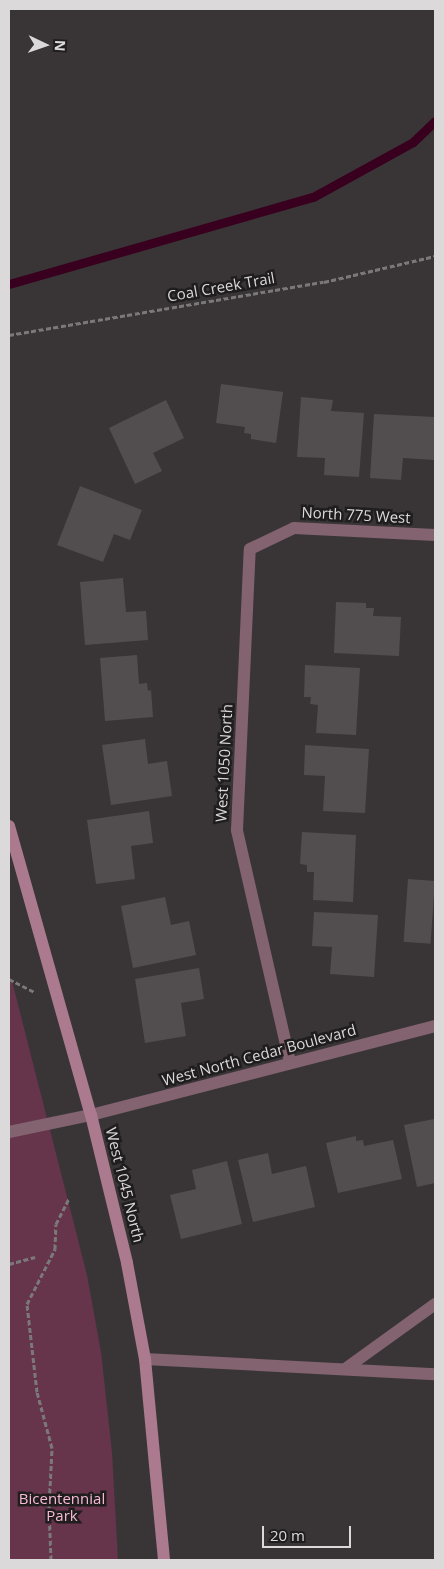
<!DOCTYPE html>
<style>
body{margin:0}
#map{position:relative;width:444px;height:1569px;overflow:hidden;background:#393537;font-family:"Open Sans",sans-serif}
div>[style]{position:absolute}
.green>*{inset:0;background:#66344b}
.stream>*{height:9px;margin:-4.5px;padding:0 4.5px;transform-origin:4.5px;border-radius:4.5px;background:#38001e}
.building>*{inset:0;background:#524e4f;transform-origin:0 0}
.path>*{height:3px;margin-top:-1.5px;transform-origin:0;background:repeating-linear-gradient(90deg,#7b787a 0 5px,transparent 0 7.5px)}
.lane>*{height:12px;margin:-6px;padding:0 6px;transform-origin:6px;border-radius:6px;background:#82636f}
.street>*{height:12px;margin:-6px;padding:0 6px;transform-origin:6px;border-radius:6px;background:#82636f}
.secondary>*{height:12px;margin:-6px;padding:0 6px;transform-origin:6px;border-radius:6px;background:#ab7a8e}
span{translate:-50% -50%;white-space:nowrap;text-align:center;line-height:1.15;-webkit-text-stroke:5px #1f1d1e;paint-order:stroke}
.street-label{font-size:15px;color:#dbd9da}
.park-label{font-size:15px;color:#f7bad2}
.frame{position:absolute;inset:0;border:10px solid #dbd9da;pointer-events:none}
.north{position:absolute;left:20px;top:20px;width:50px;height:50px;-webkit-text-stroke:4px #1f1d1e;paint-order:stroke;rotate:93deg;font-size:14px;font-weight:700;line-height:20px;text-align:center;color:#dbd9da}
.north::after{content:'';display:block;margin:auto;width:18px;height:22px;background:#dbd9da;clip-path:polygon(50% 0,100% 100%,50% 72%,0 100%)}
.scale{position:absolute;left:262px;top:1526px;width:89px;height:22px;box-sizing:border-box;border:2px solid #dbd9da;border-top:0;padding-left:6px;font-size:15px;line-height:18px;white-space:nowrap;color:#dbd9da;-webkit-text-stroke:4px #1f1d1e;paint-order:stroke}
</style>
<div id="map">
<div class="green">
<i style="clip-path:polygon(9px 979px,12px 981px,87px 1275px,101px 1352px,112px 1452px,118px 1560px,9px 1560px)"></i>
</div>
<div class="stream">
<i style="left:9px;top:284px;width:316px;rotate:-16deg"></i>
<i style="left:313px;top:197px;width:114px;rotate:-28.8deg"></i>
<i style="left:413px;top:142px;width:30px;rotate:-44deg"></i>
</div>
<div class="building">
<i style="clip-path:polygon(221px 384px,283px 392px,276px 443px,251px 439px,251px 434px,244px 433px,245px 427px,216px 423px)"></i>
<i style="clip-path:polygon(301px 397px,333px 400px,331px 411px,364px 413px,359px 477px,324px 475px,325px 458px,297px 457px)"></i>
<i style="clip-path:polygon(166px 400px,184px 438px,153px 453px,162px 471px,135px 484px,109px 428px)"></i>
<i style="clip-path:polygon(374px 414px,435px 417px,435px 460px,403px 458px,401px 480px,370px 478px)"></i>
<i style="clip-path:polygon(80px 486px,142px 510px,130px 540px,114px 534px,103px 562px,57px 545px)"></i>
<i style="clip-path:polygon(123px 578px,126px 612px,146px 611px,148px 640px,85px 645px,80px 582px)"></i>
<i style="clip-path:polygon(336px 602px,366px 603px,366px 608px,374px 608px,373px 616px,401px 617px,399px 656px,334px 653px)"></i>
<i style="clip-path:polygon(137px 655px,139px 684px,147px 683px,148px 691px,151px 690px,153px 717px,105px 721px,100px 658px)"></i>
<i style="clip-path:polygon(305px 665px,360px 668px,356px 735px,316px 733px,318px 705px,310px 704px,311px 697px,304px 697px)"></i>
<i style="clip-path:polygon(145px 739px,148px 764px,167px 761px,172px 796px,111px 805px,102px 745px)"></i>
<i style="clip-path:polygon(305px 745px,369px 749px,365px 813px,323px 811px,325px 776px,304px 775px)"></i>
<i style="clip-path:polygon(149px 811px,153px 843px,131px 846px,135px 879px,96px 884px,87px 820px)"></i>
<i style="clip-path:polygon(302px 832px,356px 835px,353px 902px,313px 900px,314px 872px,307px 872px,307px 865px,300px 864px)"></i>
<i style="left:408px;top:879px;width:27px;height:63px;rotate:4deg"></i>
<i style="clip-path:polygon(165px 897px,171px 925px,189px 921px,196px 955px,133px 968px,121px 906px)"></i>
<i style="clip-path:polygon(314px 912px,378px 915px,374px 977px,330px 974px,332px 947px,312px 946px)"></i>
<i style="clip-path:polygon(199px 968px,204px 999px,181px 1003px,186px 1036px,145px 1043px,135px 979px)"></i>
<i style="clip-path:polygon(434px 1119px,435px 1183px,417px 1187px,404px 1125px)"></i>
<i style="clip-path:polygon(356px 1136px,356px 1141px,363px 1140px,364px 1146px,393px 1140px,402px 1179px,338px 1193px,326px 1143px)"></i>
<i style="clip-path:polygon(268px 1153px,272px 1174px,306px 1166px,315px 1207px,253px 1222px,238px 1160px)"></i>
<i style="clip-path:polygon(227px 1161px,242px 1224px,181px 1239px,170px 1195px,196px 1189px,192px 1170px)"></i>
</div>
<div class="path">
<i style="left:9px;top:335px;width:319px;rotate:-9.6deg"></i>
<i style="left:324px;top:282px;width:114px;rotate:-13.2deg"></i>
<i style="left:9px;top:979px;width:28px;rotate:27deg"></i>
<i style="left:9px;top:1264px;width:27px;rotate:-15deg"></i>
<i style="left:51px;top:1560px;width:52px;rotate:-92.2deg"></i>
<i style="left:49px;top:1508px;width:60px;rotate:-87.1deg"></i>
<i style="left:52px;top:1448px;width:58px;rotate:-105deg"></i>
<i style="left:37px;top:1392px;width:89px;rotate:-96.5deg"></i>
<i style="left:27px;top:1304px;width:62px;rotate:-63deg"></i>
<i style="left:55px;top:1249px;width:25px;rotate:-88deg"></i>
<i style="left:56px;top:1224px;width:28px;rotate:-63deg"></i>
</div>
<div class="lane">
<i style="left:9px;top:1132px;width:84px;rotate:-11.7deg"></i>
<i style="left:145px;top:1359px;width:290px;rotate:3deg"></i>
<i style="left:345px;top:1369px;width:111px;rotate:-35.8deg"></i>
</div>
<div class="street">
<i style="left:290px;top:1062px;width:238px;rotate:-102.9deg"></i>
<i style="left:237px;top:830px;width:281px;rotate:-87.4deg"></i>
<i style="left:250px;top:549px;width:49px;rotate:-25.5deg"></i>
<i style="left:294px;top:528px;width:141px;rotate:2.8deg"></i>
<i style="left:91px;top:1115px;width:355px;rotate:-14.5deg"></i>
</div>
<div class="secondary">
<i style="left:9px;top:826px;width:300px;rotate:74.2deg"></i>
<i style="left:91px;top:1115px;width:152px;rotate:76.3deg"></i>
<i style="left:127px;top:1263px;width:98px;rotate:79.4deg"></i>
<i style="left:145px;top:1359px;width:202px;rotate:84.6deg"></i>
</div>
<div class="street-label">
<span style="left:221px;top:287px;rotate:-10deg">Coal Creek Trail</span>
<span style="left:356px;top:515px;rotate:3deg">North 775 West</span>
<span style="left:224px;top:763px;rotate:-87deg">West 1050 North</span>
<span style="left:259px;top:1055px;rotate:-15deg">West North Cedar Boulevard</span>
<span style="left:125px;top:1185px;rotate:76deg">West 1045 North</span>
</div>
<div class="park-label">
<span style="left:62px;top:1507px">Bicentennial<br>Park</span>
</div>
<div class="frame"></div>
<div class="north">N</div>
<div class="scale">20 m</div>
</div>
